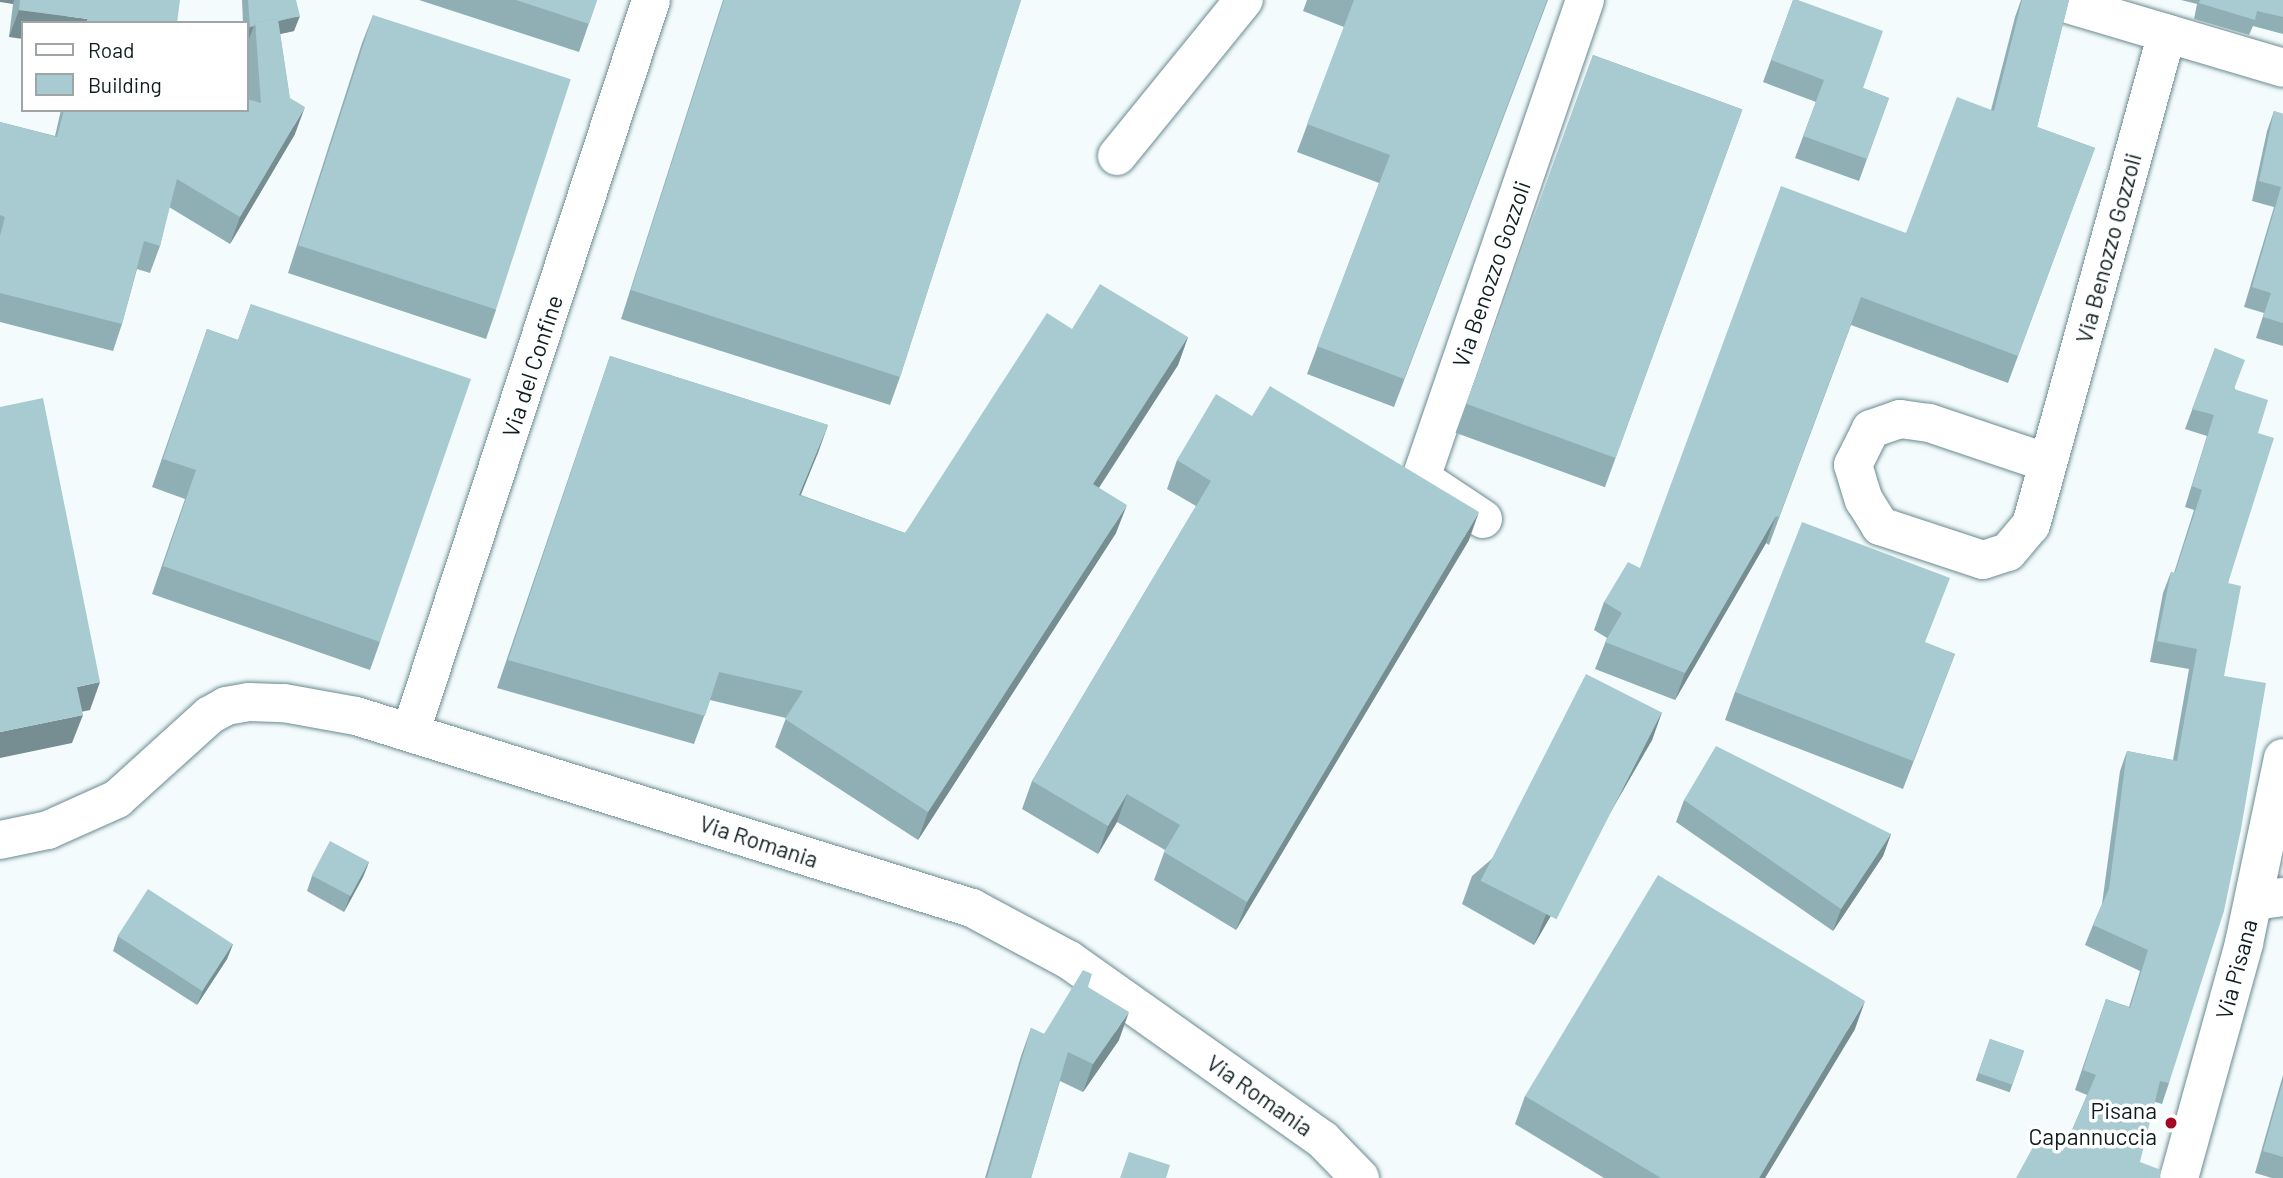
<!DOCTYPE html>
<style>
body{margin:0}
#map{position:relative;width:2283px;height:1178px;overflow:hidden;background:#f4fbfc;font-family:Barlow,sans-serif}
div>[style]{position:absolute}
.roads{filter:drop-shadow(0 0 2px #6a8b91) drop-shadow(0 0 2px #6a8b91)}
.street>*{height:38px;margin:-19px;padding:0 19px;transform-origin:19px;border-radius:19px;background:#fff}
.secondary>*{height:38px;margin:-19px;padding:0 19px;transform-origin:19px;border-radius:19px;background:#fff}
.wall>*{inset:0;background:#90afb4;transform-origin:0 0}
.shaded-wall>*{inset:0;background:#768e92}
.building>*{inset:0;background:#a8cbd1;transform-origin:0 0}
.dots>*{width:19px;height:19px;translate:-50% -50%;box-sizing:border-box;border:4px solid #fff;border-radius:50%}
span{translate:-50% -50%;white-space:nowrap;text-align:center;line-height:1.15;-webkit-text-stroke:7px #fff;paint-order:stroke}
.street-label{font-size:23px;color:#0f1d1f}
.poi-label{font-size:23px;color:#0f1d1f}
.right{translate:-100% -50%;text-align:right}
.legend{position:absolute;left:21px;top:21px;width:228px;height:91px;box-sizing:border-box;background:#fff;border:2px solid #9fa5a5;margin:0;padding:9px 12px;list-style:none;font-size:21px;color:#0f1d1f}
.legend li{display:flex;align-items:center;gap:14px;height:35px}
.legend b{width:35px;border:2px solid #9fa5a5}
</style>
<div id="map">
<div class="roads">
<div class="street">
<i style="left:2054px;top:0;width:239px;rotate:16.5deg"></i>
<i style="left:1117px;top:156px;width:201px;rotate:-50.9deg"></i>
<i style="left:2048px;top:463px;width:126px;rotate:-161.4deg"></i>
<i style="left:1929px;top:423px;width:29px;rotate:-172deg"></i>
<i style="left:1900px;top:419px;width:31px;rotate:161deg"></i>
<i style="left:1871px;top:429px;width:40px;rotate:116.6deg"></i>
<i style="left:1853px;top:465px;width:37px;rotate:73deg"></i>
<i style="left:1864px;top:500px;width:31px;rotate:58deg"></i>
<i style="left:1880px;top:526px;width:108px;rotate:18.3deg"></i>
<i style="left:1983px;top:560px;width:26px;rotate:-18deg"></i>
<i style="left:2008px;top:552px;width:35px;rotate:-50deg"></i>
<i style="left:2031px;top:525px;width:510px;rotate:-74.55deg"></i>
<i style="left:1483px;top:519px;width:74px;rotate:-146.5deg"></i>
<i style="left:1421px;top:478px;width:505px;rotate:-71.06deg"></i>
<i style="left:411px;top:731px;width:769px;rotate:-71.82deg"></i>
<i style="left:0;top:840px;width:49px;rotate:-11.8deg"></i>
<i style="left:48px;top:830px;width:76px;rotate:-24.2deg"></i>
<i style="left:117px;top:799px;width:125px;rotate:-42.1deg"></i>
<i style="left:210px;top:715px;width:18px;rotate:-29deg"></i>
<i style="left:226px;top:706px;width:23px;rotate:-10deg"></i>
<i style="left:249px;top:702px;width:35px;rotate:2deg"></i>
<i style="left:284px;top:703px;width:73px;rotate:10.2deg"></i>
<i style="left:356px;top:716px;width:645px;rotate:17.31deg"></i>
<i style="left:972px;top:908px;width:110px;rotate:28.2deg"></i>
<i style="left:1069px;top:960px;width:311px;rotate:35.3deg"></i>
<i style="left:1323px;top:1140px;width:53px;rotate:45.8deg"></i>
<i style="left:2254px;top:901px;width:29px;rotate:-8deg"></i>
</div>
<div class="secondary">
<i style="left:2179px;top:1178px;width:244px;rotate:-74.5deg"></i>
<i style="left:2244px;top:943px;width:189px;rotate:-78.1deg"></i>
</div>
</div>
<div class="wall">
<i style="clip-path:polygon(0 0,180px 0,23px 23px,9px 37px,13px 4px)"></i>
<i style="clip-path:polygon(242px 0,296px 0,294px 31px,280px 34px,295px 134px,230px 244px,169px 207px,160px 246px,150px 273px,137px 269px,122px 324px,113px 351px,0 322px,0 122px,55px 136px,61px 110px,247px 110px,249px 100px,247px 68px,247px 45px,248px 41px,247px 42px,247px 23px,243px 23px)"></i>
<i style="clip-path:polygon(419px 0,597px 0,579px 52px)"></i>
<i style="clip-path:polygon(723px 0,1021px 0,900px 377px,890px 405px,621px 319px)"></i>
<i style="clip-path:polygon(1307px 0,1548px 0,1394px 407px,1307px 374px,1379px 183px,1297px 152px,1344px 27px,1303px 11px)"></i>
<i style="clip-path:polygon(1793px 0,1863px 88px,1889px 98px,1859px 181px,1795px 158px,1816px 102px,1763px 82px)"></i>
<i style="clip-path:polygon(2021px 0,2069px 0,2037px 127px,2095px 148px,2008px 383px,1851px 325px,1769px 545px,1766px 543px,1675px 700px,1595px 669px,1607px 638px,1594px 630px,1604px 602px,1640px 568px,1906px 233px,1991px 110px,2015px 17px)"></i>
<i style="clip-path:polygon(2181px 0,2283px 0,2283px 34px,2253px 26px,2249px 35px,2194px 19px,2197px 4px)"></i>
<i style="clip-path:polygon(373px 15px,496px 310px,486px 339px,288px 273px,362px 43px)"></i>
<i style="left:1593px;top:55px;width:159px;height:402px;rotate:20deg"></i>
<i style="clip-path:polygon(2274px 111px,2283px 114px,2283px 346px,2256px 338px,2264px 313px,2244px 307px,2274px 207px,2252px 201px,2267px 131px)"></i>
<i style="clip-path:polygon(251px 304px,380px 642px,370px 670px,152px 594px,185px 499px,152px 487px,207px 329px,238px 340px)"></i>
<i style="clip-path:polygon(1072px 329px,1188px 337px,1178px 365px,1099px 488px,1116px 533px,918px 840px,775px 747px,786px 718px,710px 700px,694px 744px,497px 688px,610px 356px,828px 425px,801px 495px,905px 533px)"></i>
<i style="clip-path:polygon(2215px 348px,2235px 389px,2258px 433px,2228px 583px,2224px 676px,2169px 1083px,2162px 1104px,2155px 1102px,2063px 1151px,2087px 1095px,2075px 1090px,2106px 999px,2129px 1007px,2140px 971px,2085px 945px,2093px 925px,2102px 904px,2120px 771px,2127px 751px,2173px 760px,2189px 669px,2150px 662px,2163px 593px,2171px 572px,2174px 573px,2194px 510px,2185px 507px,2207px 436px,2185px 429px)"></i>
<i style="clip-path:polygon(1252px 416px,1469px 540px,1236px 930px,1154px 880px,1165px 850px,1117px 822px,1098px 854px,1022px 809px,1032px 781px,1196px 506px,1167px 489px,1177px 460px)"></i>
<i style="clip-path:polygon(1926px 643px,1955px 654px,1903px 789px,1725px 720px,1735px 692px)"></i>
<i style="clip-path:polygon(1662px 712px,1652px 740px,1534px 945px,1462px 904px,1472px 876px)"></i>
<i style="clip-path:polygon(1684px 800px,1891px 834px,1883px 856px,1833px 931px,1676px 822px)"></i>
<i style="clip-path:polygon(369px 862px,363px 877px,344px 912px,307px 891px,312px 876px)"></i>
<i style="clip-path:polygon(118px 936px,233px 944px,227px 959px,197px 1005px,113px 951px)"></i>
<i style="clip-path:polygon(1088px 987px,1119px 1040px,1083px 1092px,1060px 1081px,1031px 1178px,985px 1178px,1021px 1056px,1031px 1028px,1044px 1034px)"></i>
<i style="clip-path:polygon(1855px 1029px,1765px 1178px,1604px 1178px,1515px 1124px,1525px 1096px)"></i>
<i style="left:1990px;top:1039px;width:36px;height:44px;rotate:19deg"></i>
<i style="clip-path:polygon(2283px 1075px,2283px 1178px,2272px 1178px,2255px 1173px)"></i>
</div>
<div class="shaded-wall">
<i style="clip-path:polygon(0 0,14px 0,13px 4px,0 2px)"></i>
<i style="clip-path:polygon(19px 10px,88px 19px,86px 23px,23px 23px,23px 39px,9px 37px)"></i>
<i style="clip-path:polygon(300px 16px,294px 31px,257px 39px,255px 26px)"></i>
<i style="clip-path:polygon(254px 26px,248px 41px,247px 42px,247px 37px,250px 27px)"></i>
<i style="clip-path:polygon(305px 107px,295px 134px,230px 244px,240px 217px)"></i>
<i style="clip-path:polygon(1188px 337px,1178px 365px,1083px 512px,1093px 484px)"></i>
<i style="clip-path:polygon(828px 425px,818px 453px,789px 523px,799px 495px)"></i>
<i style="clip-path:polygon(1127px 505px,1116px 533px,918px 840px,928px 812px)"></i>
<i style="clip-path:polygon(1479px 512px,1469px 540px,1236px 930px,1247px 902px)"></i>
<i style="clip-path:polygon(1776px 516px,1766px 543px,1675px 700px,1685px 673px)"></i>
<i style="clip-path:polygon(100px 682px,90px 710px,67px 715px,77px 687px)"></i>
<i style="clip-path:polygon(1662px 712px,1652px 740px,1534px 945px,1545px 917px)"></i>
<i style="clip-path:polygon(83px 715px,72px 743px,0 758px,0 732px)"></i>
<i style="clip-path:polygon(1127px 794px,1117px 822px,1098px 854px,1108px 826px)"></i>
<i style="clip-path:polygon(1891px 834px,1883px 856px,1833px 931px,1841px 909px)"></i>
<i style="clip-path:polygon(369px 862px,363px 877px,344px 912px,350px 896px)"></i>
<i style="clip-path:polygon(233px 944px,227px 959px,197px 1005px,203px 990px)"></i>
<i style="clip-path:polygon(1865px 1001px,1855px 1029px,1765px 1178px,1759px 1178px)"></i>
<i style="clip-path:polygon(1129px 1012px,1119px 1040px,1083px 1092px,1093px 1064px)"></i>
</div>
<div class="building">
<i style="clip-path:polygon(20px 0,180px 0,177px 23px,87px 23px,88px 19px,19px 10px)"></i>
<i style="clip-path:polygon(248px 0,296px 0,300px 16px,278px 21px,278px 19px,255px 22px,254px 26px,250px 27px)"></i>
<i style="clip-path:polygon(516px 0,597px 0,589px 24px)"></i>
<i style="clip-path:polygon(724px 0,1021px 0,900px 377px,631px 290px)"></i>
<i style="clip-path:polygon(1354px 0,1547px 0,1404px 379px,1317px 346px,1390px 155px,1307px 124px)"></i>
<i style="clip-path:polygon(1793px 0,1798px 0,1883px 31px,1863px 88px,1889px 98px,1867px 159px,1803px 136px,1824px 80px,1771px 60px)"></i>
<i style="clip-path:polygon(2022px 0,2069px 0,2037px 127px,2095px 148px,2018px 356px,1861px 297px,1779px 517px,1776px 516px,1685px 673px,1605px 642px,1622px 613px,1604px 602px,1628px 562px,1640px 568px,1781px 186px,1906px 233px,1957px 97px,1994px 111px)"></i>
<i style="clip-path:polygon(2200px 0,2283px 0,2283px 17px,2257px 11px,2255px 20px,2199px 3px)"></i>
<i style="left:373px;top:15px;width:208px;height:242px;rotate:18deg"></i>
<i style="clip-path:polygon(278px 19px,290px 98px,305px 107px,240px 217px,177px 179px,160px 246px,144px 241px,122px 324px,0 293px,0 236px,5px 217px,0 215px,0 122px,57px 137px,64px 110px,247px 110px,247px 99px,261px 103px,255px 22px)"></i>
<i style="left:1593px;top:55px;width:159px;height:371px;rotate:20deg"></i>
<i style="clip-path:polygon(2274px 111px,2283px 114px,2283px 323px,2263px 317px,2271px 293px,2252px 287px,2281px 187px,2259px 181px)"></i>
<i style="clip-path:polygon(1100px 284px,1188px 337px,1093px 484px,1127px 505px,928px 812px,785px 719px,803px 691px,719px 672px,705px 716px,508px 660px,610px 356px,828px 425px,799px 495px,905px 533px,1047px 313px,1072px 329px)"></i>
<i style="clip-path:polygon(251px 304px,471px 379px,380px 642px,163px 566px,196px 470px,163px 459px,207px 329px,238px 340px)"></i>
<i style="clip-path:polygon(2215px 348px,2245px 360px,2234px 389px,2268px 400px,2258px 433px,2274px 438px,2228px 583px,2241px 586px,2224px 676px,2266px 683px,2241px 829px,2224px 911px,2169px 1083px,2160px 1081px,2140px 1162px,2161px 1170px,2159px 1178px,2016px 1178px,2038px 1138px,2063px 1151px,2096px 1075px,2083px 1070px,2106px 999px,2130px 1008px,2148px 950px,2093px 925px,2109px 889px,2127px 751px,2177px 761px,2197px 649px,2157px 641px,2171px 572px,2175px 573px,2202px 490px,2192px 486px,2214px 415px,2192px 409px)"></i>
<i style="clip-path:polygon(1270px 386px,1479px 512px,1247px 902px,1164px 852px,1180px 825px,1127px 794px,1108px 826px,1032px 781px,1211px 481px,1177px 460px,1216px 394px,1252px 416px)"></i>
<i style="clip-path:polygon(43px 398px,100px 682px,77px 687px,83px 715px,0 732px,0 407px)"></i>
<i style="clip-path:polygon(1802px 522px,1950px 578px,1925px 642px,1955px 654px,1913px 761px,1735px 692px)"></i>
<i style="left:1586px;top:674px;width:85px;height:232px;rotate:27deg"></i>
<i style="clip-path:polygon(1716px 746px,1891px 834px,1841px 909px,1684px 800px)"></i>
<i style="left:330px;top:841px;width:44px;height:39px;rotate:28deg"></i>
<i style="clip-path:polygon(1658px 875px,1865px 1001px,1759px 1178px,1661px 1178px,1525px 1096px)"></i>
<i style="left:148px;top:889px;width:101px;height:56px;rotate:33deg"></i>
<i style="clip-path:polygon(1083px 970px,1092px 974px,1088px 987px,1129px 1012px,1093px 1064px,1068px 1052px,1031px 1178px,987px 1178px,1031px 1028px,1044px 1034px)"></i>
<i style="left:1990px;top:1039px;width:36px;height:36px;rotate:19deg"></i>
<i style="clip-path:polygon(2283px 1081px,2283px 1157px,2263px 1151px)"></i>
<i style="clip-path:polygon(1129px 1152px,1170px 1165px,1166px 1178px,1120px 1178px)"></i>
</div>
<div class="dots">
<i style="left:2171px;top:1123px;background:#a40822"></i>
</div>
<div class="street-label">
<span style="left:2108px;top:248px;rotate:-75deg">Via Benozzo Gozzoli</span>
<span style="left:1491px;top:274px;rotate:-71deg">Via Benozzo Gozzoli</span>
<span style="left:532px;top:366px;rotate:-72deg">Via del Confine</span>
<span style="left:759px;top:841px;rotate:18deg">Via Romania</span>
<span style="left:2236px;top:969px;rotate:-75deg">Via Pisana</span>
<span style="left:1260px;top:1095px;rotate:35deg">Via Romania</span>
</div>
<div class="poi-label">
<span class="right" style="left:2157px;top:1123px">Pisana<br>Capannuccia</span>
</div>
<ul class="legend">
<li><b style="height:9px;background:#fff"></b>Road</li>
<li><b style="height:19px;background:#a8cbd1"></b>Building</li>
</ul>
</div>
